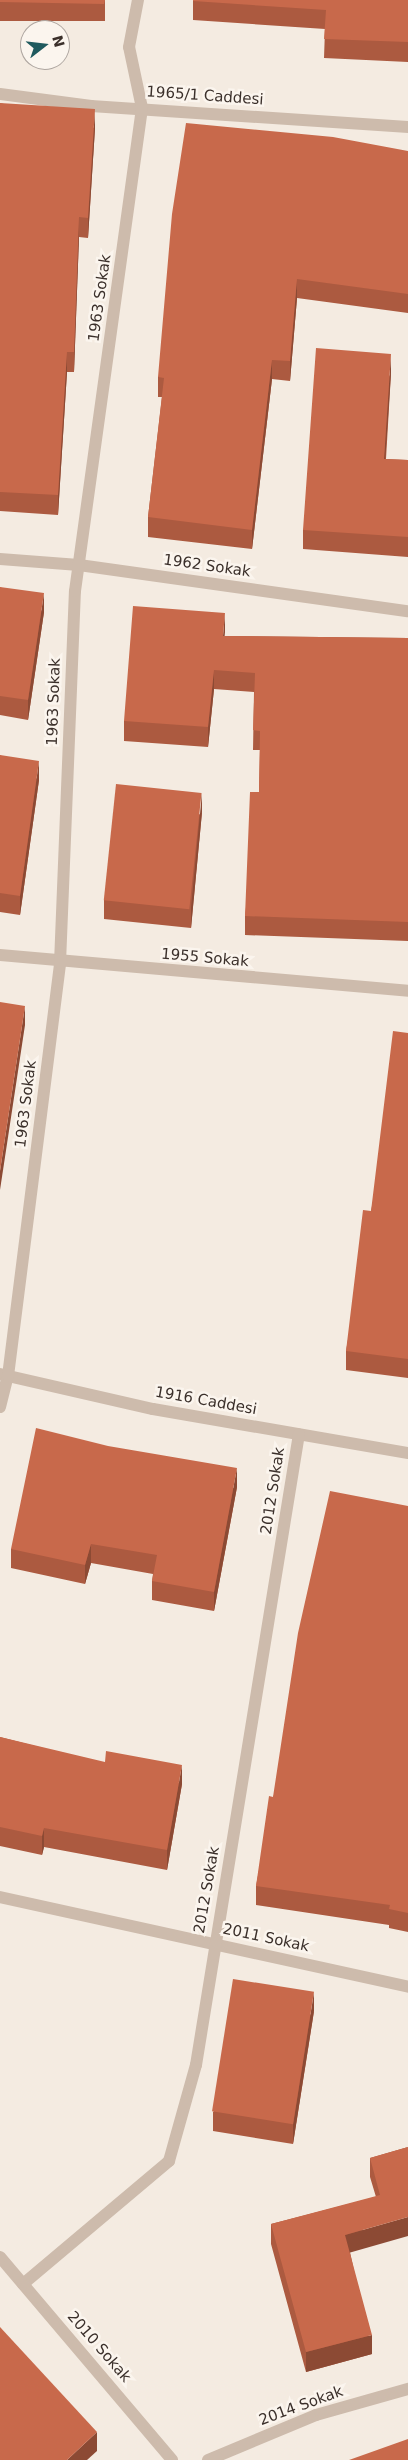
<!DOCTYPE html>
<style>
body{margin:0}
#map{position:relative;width:408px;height:2460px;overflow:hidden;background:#f4ebe1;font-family:"DejaVu Sans",sans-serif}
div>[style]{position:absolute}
.street>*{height:12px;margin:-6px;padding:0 6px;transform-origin:6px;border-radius:6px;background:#cdbbac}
.wall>*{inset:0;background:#ac5a40;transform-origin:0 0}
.shaded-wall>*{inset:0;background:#8c4a34}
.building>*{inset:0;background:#c8694b;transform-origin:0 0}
span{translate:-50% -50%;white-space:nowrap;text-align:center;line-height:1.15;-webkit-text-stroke:5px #fbf5ee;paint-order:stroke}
.street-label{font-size:15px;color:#3b302b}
.north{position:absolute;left:20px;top:20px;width:50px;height:50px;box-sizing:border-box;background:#fbf5ee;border:1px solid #aea6a0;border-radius:50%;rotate:74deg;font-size:14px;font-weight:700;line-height:20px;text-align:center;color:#3b302b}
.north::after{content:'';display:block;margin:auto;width:18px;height:22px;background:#1f5a5e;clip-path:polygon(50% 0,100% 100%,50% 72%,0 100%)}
</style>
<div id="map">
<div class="street">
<i style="left:0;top:94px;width:92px;rotate:7.5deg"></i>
<i style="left:91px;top:106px;width:318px;rotate:3.8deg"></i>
<i style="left:0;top:559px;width:79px;rotate:4.3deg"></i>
<i style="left:79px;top:565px;width:332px;rotate:8deg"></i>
<i style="left:0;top:955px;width:410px;rotate:5deg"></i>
<i style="left:0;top:1374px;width:157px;rotate:12.9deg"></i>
<i style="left:153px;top:1409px;width:259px;rotate:9.8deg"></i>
<i style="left:0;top:1407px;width:32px;rotate:-76deg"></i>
<i style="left:8px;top:1376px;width:416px;rotate:-82.8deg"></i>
<i style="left:60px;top:963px;width:372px;rotate:-87.7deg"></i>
<i style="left:75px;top:591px;width:488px;rotate:-82.1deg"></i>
<i style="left:142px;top:108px;width:62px;rotate:-102deg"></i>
<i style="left:129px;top:47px;width:48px;rotate:-79.2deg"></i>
<i style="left:0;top:1897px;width:418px;rotate:12.4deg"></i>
<i style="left:0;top:2257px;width:266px;rotate:49.7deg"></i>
<i style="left:23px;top:2284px;width:191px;rotate:-40.1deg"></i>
<i style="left:169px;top:2161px;width:100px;rotate:-74.3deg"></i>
<i style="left:196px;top:2065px;width:639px;rotate:-80.73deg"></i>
<i style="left:208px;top:2460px;width:117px;rotate:-22.6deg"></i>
<i style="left:316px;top:2415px;width:96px;rotate:-15.8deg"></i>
</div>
<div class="wall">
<i style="left:0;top:0;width:105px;height:21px"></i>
<i style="clip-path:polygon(193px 0,408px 0,408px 62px,324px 58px,325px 29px,193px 20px)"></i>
<i style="clip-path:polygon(0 103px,95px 128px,88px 238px,79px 237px,74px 372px,67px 372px,58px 515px,0 511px)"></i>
<i style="clip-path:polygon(408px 151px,408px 313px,297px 298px,290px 381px,272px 379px,252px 549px,148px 537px,148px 517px,162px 397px,158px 397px,158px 377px)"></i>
<i style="clip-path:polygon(391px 373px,386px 459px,408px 460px,408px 557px,303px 549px,303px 530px)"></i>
<i style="clip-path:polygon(0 587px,44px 612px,28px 720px,0 715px)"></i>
<i style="clip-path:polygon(225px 636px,408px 638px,408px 941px,245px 935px,245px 916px,259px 792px,260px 750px,253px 750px,254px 692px,214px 689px,208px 747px,124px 741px,124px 721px)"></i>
<i style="clip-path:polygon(0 755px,39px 780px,20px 915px,0 912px)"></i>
<i style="clip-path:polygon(202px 812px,191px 928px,104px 919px,104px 900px)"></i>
<i style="clip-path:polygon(408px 1033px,408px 1378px,346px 1370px,346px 1351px,371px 1211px)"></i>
<i style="clip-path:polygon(237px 1487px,214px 1611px,152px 1600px,152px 1581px,153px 1574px,91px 1563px,85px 1584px,11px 1568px,11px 1549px)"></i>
<i style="clip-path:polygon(408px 1506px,408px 1932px,389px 1928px,389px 1925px,256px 1905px,256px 1886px,273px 1797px)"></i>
<i style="clip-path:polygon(0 1737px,182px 1784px,167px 1870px,44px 1847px,42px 1855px,0 1846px)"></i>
<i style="clip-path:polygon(314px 2011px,293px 2144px,213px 2131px,213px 2112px)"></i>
<i style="clip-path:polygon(408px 2147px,350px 2252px,372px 2354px,306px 2372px,271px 2244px,271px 2224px,376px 2197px,370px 2177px,370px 2158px)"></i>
</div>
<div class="shaded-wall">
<i style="clip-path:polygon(95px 109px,95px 128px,88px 238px,88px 218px)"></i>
<i style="clip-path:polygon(79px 217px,79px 237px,74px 372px,74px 352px)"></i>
<i style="clip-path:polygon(297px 279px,297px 298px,290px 381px,290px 361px)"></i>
<i style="clip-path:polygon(67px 352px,67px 372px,58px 515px,58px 495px)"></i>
<i style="clip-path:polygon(391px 354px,391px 373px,384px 478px,384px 459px)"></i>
<i style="clip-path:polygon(272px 360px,272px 379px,252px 549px,252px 530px)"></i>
<i style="clip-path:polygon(44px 593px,44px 612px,28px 720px,28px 700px)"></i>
<i style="clip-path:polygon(225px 613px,225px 632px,223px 655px,223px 636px)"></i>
<i style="clip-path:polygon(214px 670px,214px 689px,208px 747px,208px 727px)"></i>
<i style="clip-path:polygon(39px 761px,39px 780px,20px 915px,20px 896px)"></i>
<i style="clip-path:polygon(202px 793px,202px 812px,191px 928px,191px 908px)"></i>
<i style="clip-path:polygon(25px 1006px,25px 1025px,0 1190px,0 1171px)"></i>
<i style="clip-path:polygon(237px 1468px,237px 1487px,214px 1611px,214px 1592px)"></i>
<i style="clip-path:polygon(91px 1544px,91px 1563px,85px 1584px,85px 1565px)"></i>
<i style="clip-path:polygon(182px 1765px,182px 1784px,167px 1870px,167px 1850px)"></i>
<i style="clip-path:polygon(44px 1828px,44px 1847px,42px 1855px,42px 1836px)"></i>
<i style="clip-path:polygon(314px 1992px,314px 2011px,293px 2144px,293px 2125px)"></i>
<i style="clip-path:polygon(408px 2217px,408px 2236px,345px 2254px,345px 2235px)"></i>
<i style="clip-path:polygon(372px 2335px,372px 2354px,306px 2372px,306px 2352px)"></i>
<i style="clip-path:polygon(97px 2432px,97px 2451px,87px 2460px,67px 2460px)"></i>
</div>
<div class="building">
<i style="clip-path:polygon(0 0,105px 0,104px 4px,0 2px)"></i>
<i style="clip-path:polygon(193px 0,408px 0,408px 42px,324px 39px,326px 10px,193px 1px)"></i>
<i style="clip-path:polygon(0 103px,95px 109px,88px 218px,79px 217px,74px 352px,67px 352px,58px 495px,0 492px)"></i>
<i style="clip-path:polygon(186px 123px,333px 137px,408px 151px,408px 294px,297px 279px,290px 361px,272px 360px,252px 530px,148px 517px,164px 378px,158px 377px,172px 214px)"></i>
<i style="clip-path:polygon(316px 348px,391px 354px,384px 459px,408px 460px,408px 537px,303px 530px)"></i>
<i style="clip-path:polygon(0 587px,44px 593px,28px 700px,0 696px)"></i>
<i style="clip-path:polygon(133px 606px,225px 613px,223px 636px,408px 638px,408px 922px,245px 916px,250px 792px,259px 792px,260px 731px,253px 730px,255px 673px,214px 670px,208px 727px,124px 721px)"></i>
<i style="clip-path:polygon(0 755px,39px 761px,20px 896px,0 893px)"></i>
<i style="left:116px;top:784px;width:86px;height:117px;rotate:6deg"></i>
<i style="clip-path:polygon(0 1002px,25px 1006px,0 1171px)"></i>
<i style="clip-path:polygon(393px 1031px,408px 1033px,408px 1359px,346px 1351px,363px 1210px,371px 1211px)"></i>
<i style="clip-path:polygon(36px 1428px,108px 1446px,237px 1468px,214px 1592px,152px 1581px,157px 1555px,91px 1544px,85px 1565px,11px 1549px)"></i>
<i style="clip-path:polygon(330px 1491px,408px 1506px,408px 1913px,389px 1909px,390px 1905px,256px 1886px,269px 1796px,273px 1797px,298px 1633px)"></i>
<i style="clip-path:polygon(0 1737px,105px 1762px,106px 1751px,182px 1765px,167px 1850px,44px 1828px,42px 1836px,0 1827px)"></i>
<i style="left:233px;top:1979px;width:82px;height:134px;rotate:9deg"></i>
<i style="clip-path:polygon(408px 2147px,408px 2217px,345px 2235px,372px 2335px,306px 2352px,271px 2224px,380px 2195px,370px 2158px)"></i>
<i style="clip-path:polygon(0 2327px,97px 2432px,67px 2460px,0 2460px)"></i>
<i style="clip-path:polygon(408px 2439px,408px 2460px,349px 2460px)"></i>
</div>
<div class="street-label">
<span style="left:205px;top:96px;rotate:4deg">1965/1 Caddesi</span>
<span style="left:100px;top:298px;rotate:-82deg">1963 Sokak</span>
<span style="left:207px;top:566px;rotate:8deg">1962 Sokak</span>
<span style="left:54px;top:702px;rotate:-88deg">1963 Sokak</span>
<span style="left:205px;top:958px;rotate:5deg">1955 Sokak</span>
<span style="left:26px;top:1104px;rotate:-83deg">1963 Sokak</span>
<span style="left:206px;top:1401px;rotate:10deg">1916 Caddesi</span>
<span style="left:273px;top:1491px;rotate:-81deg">2012 Sokak</span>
<span style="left:207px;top:1890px;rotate:-80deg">2012 Sokak</span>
<span style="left:266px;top:1938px;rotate:12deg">2011 Sokak</span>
<span style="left:99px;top:2347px;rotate:49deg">2010 Sokak</span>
<span style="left:301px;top:2406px;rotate:-20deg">2014 Sokak</span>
</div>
<div class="north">N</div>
</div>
